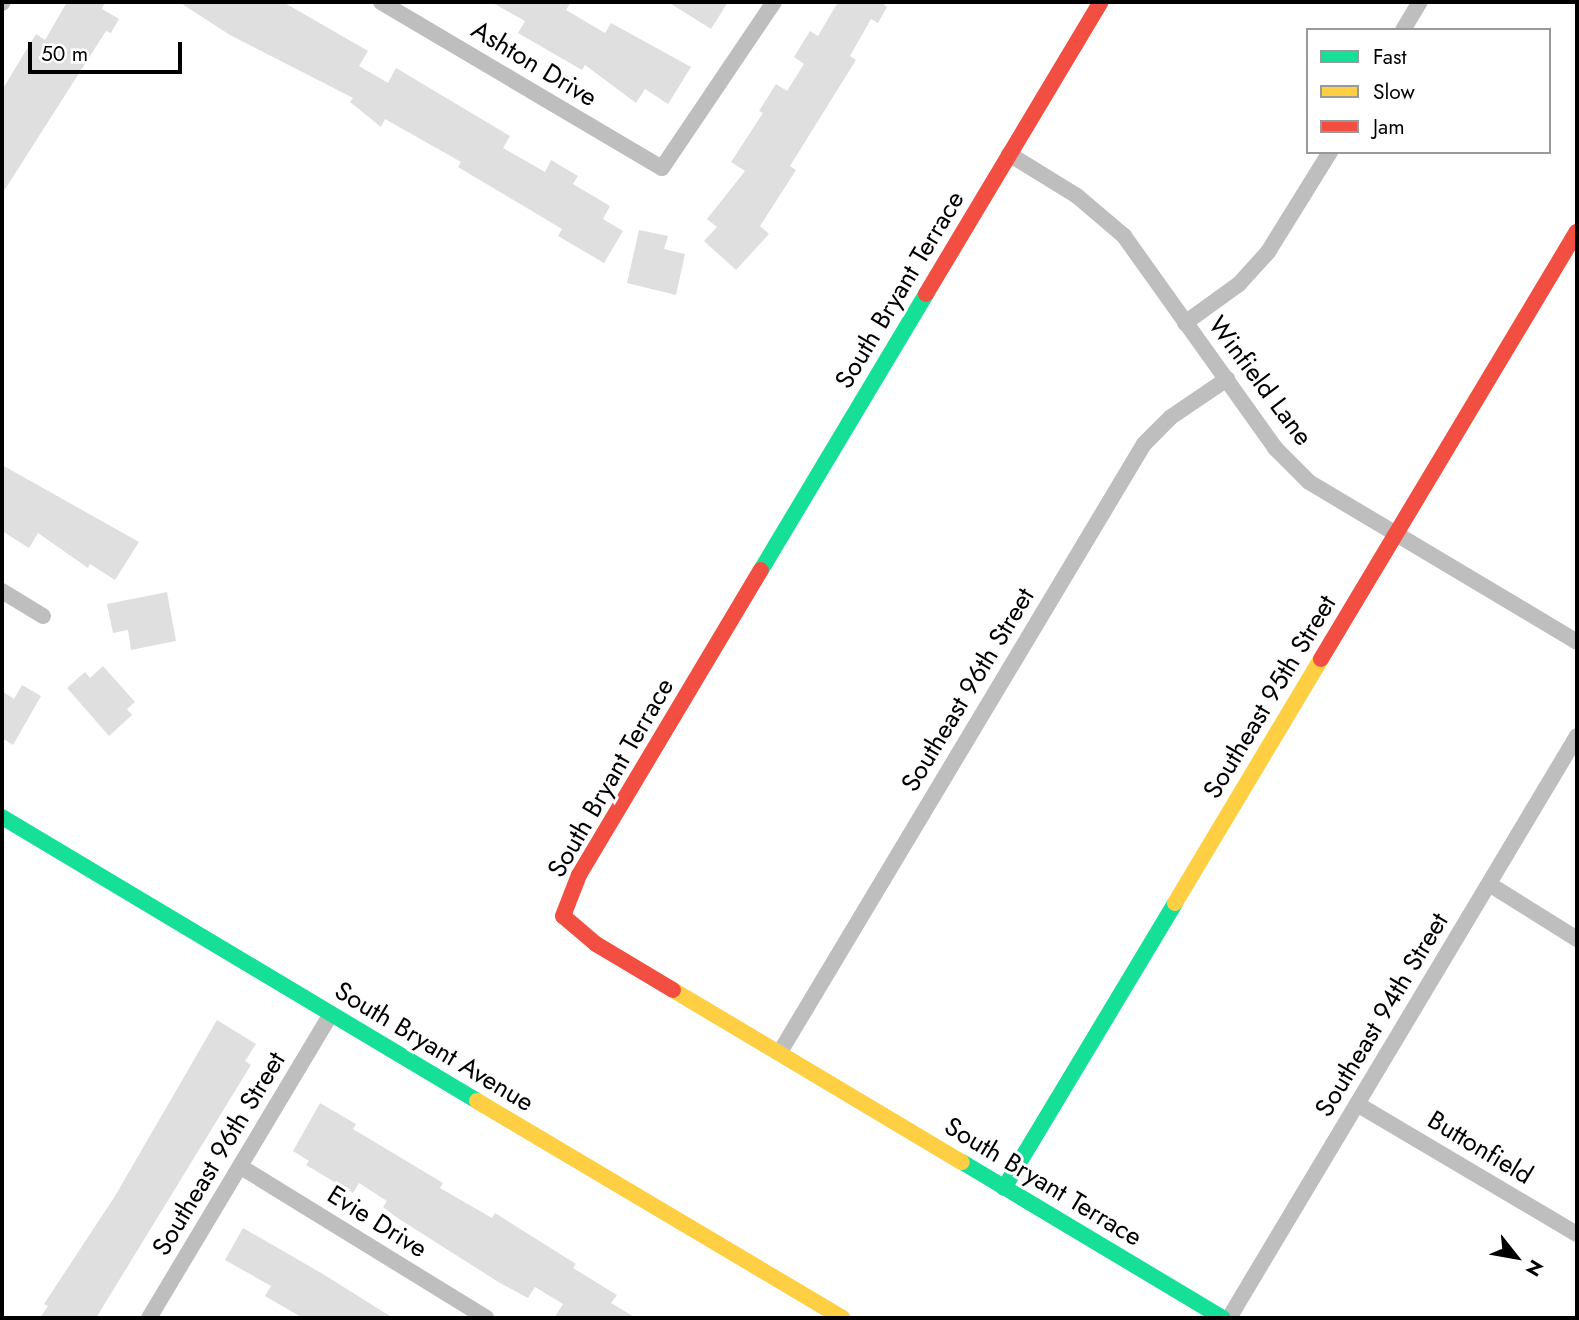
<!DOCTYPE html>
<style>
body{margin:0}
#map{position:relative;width:1579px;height:1320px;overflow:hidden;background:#fff;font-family:Jost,sans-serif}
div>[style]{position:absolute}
.building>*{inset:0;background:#dfdfdf}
.street>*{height:16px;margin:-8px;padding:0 8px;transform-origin:8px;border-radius:8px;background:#bebebe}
.fast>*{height:16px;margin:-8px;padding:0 8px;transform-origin:8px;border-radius:8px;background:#16e098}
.slow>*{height:16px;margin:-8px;padding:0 8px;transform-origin:8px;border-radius:8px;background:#ffcf43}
.jam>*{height:16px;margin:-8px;padding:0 8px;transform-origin:8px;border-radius:8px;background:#f24e42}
span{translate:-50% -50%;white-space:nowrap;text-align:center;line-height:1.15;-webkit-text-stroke:6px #fff;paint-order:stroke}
.street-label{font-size:26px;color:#000}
.frame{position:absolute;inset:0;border:4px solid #000;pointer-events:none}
.legend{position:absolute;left:1306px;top:28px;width:245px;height:126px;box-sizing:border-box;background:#fff;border:2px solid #999;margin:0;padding:9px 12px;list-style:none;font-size:21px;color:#000}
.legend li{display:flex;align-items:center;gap:14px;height:35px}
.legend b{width:35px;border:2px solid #999}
.north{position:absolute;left:1481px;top:1222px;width:70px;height:70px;-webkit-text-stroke:5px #fff;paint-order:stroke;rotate:121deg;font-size:19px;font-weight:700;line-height:28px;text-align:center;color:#000}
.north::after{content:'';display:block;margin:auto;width:24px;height:32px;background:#000;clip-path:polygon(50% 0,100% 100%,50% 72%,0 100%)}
.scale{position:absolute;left:28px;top:42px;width:154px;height:32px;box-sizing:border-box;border:4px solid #000;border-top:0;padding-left:9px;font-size:21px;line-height:24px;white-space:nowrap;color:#000;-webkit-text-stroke:5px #fff;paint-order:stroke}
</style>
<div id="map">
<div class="building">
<i style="clip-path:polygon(67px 2px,105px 2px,102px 9px,119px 19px,111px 33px,106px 31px,2px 194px,2px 90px,36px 34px,45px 40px)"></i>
<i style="clip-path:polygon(179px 2px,283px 2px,368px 51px,359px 66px,388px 83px,396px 68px,510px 136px,503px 148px,545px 172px,551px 160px,578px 176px,573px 184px,610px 206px,603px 219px,623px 231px,604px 263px,558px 236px,562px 229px,458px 167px,461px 162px,385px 119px,381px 127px,350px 102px,353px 98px,230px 35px)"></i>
<i style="clip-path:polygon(491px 2px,571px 2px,566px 10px,605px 33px,611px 23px,691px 67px,668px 104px,645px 89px,636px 103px,585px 65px,582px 70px,518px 33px,525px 21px)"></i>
<i style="clip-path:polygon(668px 2px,728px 2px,711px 29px)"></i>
<i style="clip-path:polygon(838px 2px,881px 2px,887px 7px,878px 23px,871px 19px,850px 56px,856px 60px,790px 166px,796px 170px,760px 226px,769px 234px,736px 270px,704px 241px,717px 227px,707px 219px,745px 171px,731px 162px,763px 113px,759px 111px,776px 84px,787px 91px,804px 64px,794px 57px,810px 31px,818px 36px)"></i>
<i style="clip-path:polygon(639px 230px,668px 236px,664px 249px,685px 254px,676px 295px,627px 283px)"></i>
<i style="clip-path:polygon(2px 465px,139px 542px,115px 580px,90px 564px,88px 568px,38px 533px,29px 548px,2px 531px)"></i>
<i style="clip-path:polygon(167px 592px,176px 641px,131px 650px,128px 630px,113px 633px,107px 604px)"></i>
<i style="clip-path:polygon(103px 666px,135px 702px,127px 709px,132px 715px,109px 736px,67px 688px,85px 672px,90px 678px)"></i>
<i style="clip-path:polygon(22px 685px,41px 696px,13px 745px,2px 738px,2px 691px,14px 699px)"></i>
<i style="clip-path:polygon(217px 1020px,256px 1044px,245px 1061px,251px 1065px,227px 1104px,96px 1318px,40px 1318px,48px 1306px,44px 1304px,115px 1196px)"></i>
<i style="clip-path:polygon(320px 1103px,356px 1124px,353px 1129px,443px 1183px,440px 1188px,492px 1218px,495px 1213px,576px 1264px,573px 1268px,617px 1295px,611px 1303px,636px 1318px,554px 1318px,563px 1304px,535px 1287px,528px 1298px,500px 1283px,396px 1217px,383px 1207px,387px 1201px,359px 1183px,353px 1193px,306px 1165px,309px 1161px,293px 1151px)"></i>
<i style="clip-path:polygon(243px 1228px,323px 1274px,393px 1318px,303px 1318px,265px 1296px,271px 1286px,225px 1260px)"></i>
</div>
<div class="street">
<i style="left:381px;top:2px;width:326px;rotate:30.6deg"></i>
<i style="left:662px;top:168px;width:200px;rotate:-56deg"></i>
<i style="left:2px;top:3px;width:1px;rotate:-45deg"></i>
<i style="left:1403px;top:30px;width:33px;rotate:-59deg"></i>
<i style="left:1009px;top:154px;width:80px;rotate:31.7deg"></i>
<i style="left:1077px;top:196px;width:62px;rotate:40.4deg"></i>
<i style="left:1124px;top:236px;width:260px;rotate:54.5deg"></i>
<i style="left:1275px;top:448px;width:48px;rotate:45deg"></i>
<i style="left:1309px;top:482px;width:312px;rotate:30.8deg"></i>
<i style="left:1185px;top:323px;width:67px;rotate:-35.8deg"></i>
<i style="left:1239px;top:284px;width:43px;rotate:-47.8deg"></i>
<i style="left:1268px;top:252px;width:118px;rotate:-58.2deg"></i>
<i style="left:2px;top:591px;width:48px;rotate:31.4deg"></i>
<i style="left:1489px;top:884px;width:104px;rotate:32deg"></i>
<i style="left:780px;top:1052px;width:709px;rotate:-59.09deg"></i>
<i style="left:1144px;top:444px;width:38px;rotate:-45deg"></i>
<i style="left:1171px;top:417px;width:68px;rotate:-34.2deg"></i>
<i style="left:1357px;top:1104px;width:256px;rotate:30.6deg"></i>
<i style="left:241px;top:1167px;width:288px;rotate:31.6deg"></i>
<i style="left:149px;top:1318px;width:354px;rotate:-59.1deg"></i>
<i style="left:1229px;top:1318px;width:678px;rotate:-59.12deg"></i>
</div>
<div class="fast">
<i style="left:761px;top:570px;width:322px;rotate:-59.1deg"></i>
<i style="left:2px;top:817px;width:553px;rotate:30.87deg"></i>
<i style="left:962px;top:1162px;width:304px;rotate:30.9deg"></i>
<i style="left:1004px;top:1188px;width:332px;rotate:-59deg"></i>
</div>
<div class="slow">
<i style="left:1175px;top:903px;width:284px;rotate:-59.1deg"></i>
<i style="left:673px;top:990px;width:336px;rotate:30.8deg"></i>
<i style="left:477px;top:1101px;width:425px;rotate:30.7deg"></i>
</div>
<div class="jam">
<i style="left:926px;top:294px;width:340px;rotate:-59.1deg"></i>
<i style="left:1321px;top:659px;width:498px;rotate:-59.1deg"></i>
<i style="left:673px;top:990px;width:90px;rotate:-149.1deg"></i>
<i style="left:596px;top:944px;width:43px;rotate:-139.7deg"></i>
<i style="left:563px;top:916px;width:44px;rotate:-68.7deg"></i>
<i style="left:579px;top:875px;width:355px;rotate:-59.2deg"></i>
</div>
<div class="street-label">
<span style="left:534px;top:64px;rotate:31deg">Ashton Drive</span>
<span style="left:900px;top:290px;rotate:-59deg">South Bryant Terrace</span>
<span style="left:1260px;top:381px;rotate:53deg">Winfield Lane</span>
<span style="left:968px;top:690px;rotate:-59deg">Southeast 96th Street</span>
<span style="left:1270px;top:697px;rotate:-59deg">Southeast 95th Street</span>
<span style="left:611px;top:778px;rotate:-60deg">South Bryant Terrace</span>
<span style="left:1382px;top:1015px;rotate:-59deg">Southeast 94th Street</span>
<span style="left:434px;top:1047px;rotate:31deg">South Bryant Avenue</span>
<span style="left:1480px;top:1148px;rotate:31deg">Buttonfield</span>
<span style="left:219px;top:1154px;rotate:-59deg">Southeast 96th Street</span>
<span style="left:1043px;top:1182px;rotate:31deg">South Bryant Terrace</span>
<span style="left:377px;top:1222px;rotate:32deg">Evie Drive</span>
</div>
<div class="frame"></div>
<ul class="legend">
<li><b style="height:9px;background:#16e098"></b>Fast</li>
<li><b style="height:9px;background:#ffcf43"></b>Slow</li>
<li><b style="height:9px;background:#f24e42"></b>Jam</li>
</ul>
<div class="north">N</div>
<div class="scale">50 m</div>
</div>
